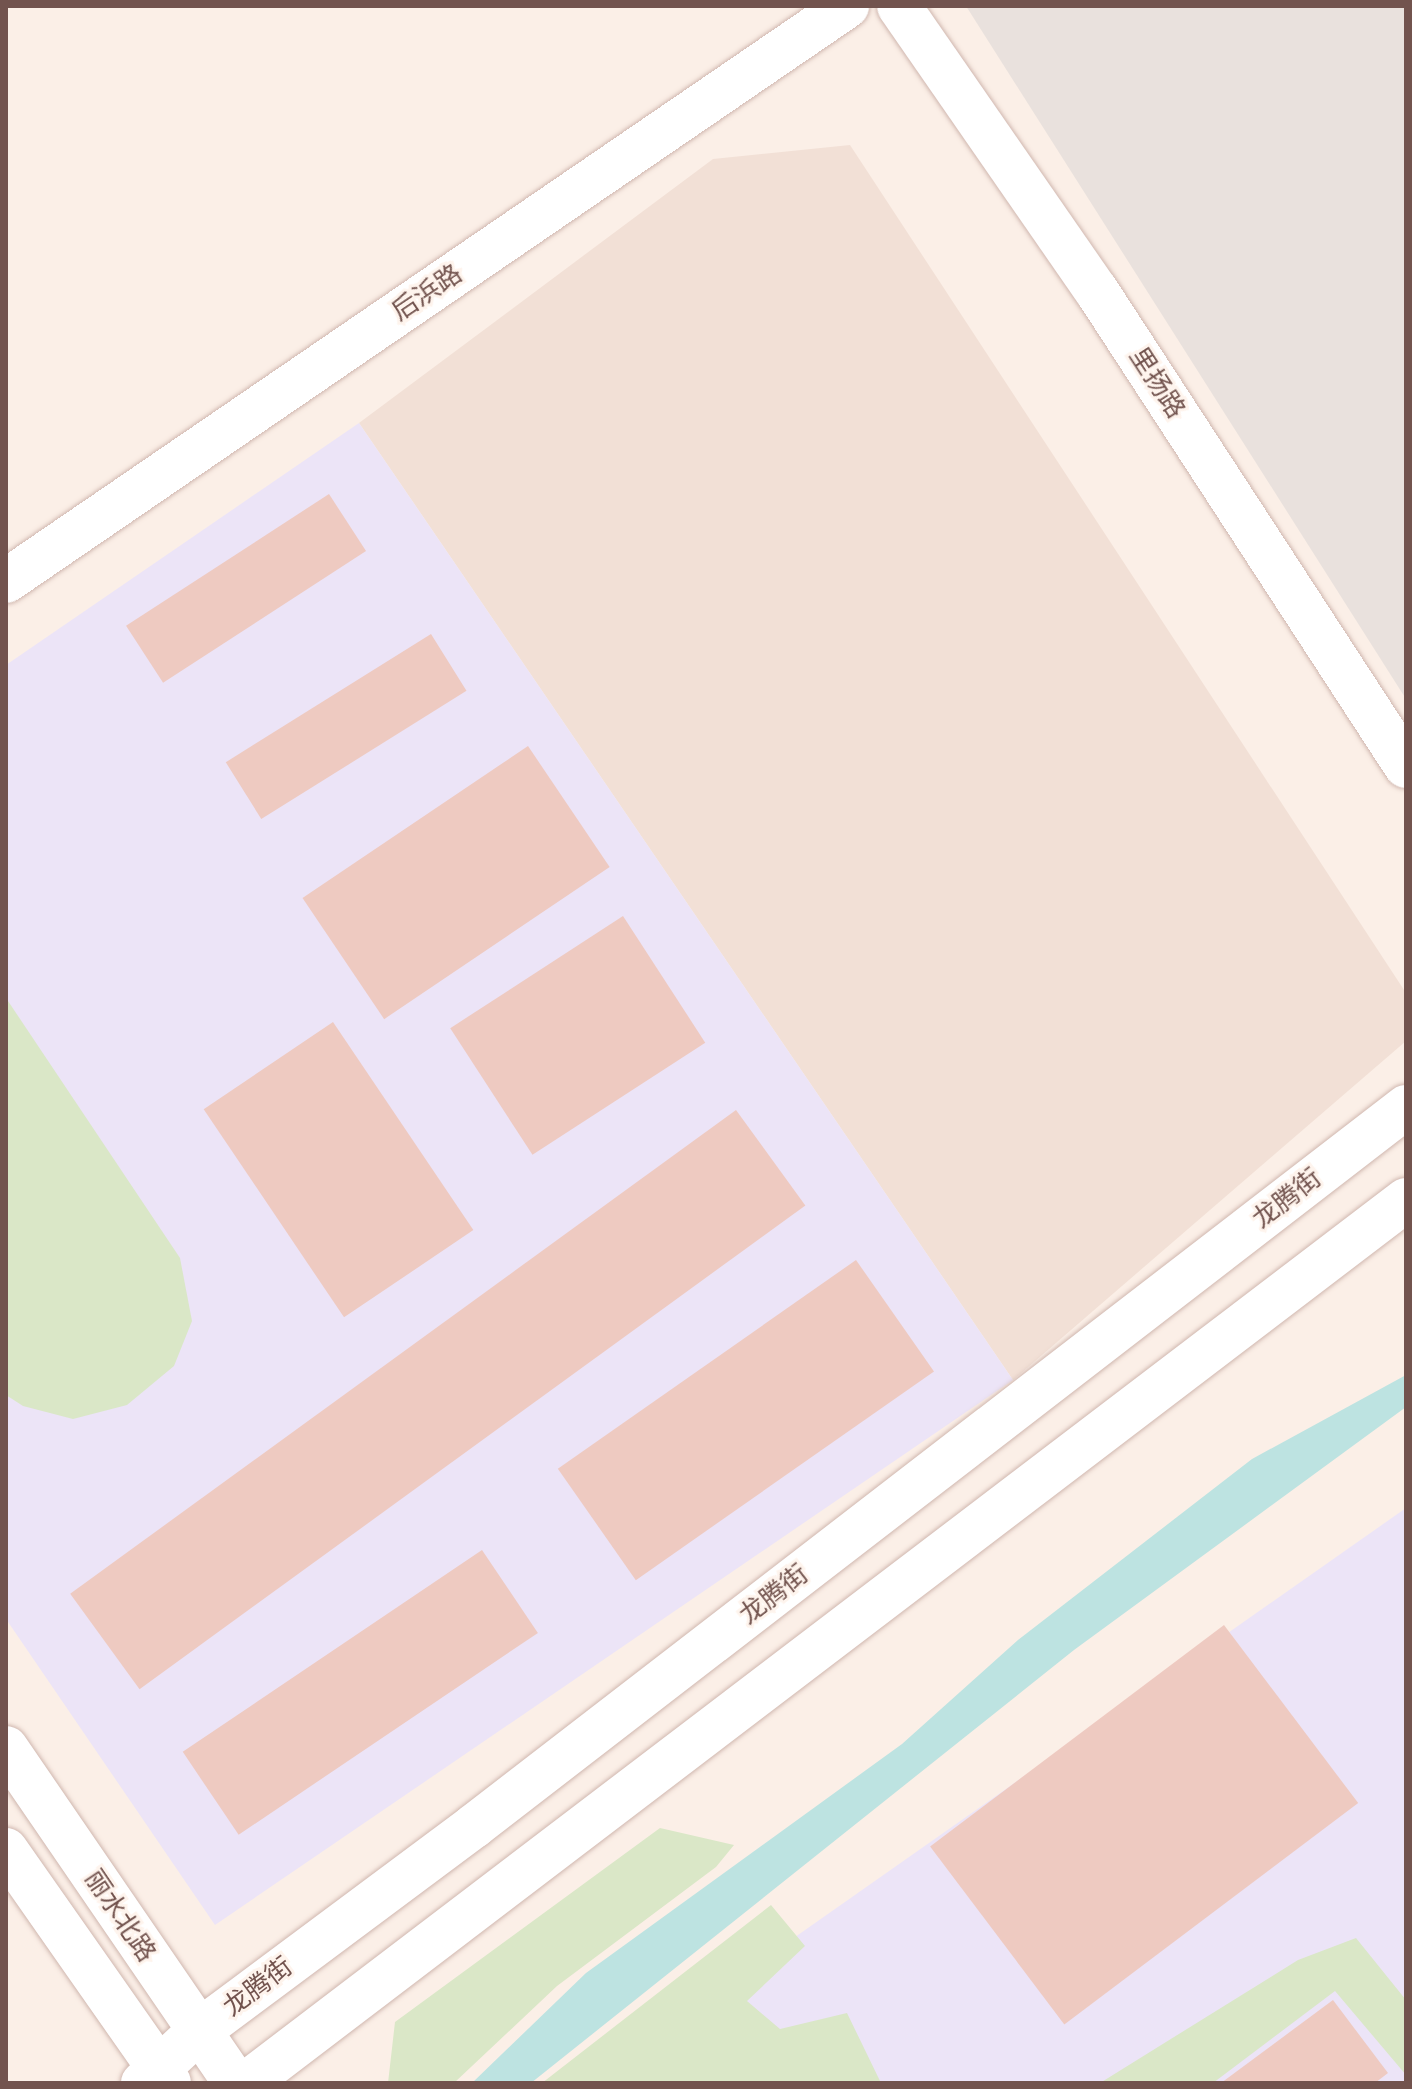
<!DOCTYPE html>
<meta charset="utf-8">
<style>
body{margin:0}
#map{position:relative;width:1412px;height:2089px;overflow:hidden;background:#fbefe7;font-family:"DejaVu Sans","Noto Sans SC",sans-serif}
div>[style]{position:absolute}
.residential>*{inset:0;background:#f2e0d6}
.industrial>*{inset:0;background:#e9e1dd}
.education>*{inset:0;background:#ece4f7}
.green>*{inset:0;background:#dae7c7}
.water>*{inset:0;background:#bde3e1}
.building>*{inset:0;background:#eecac1;transform-origin:0 0}
.roads{filter:drop-shadow(0 0 2px #d0b7af) drop-shadow(0 0 2px #d0b7af)}
.secondary>*{height:44px;margin:-22px;padding:0 22px;transform-origin:22px;border-radius:22px;background:#fff}
span{translate:-50% -50%;white-space:nowrap;text-align:center;line-height:1.15;-webkit-text-stroke:6px #fef4ed;paint-order:stroke}
.street-label{font-size:26px;color:#72534e}
.frame{position:absolute;inset:0;border:8px solid #72534e;pointer-events:none}
</style>
<div id="map">
<div class="residential">
<i style="clip-path:polygon(850px 145px,1406px 993px,1406px 1041px,1013px 1380px,359px 423px,713px 159px)"></i>
</div>
<div class="industrial">
<i style="clip-path:polygon(966px 6px,1406px 6px,1406px 699px)"></i>
</div>
<div class="education">
<i style="clip-path:polygon(359px 423px,1013px 1380px,215px 1925px,6px 1619px,6px 665px)"></i>
<i style="clip-path:polygon(1406px 1508px,1406px 2083px,587px 2083px)"></i>
</div>
<div class="green">
<i style="clip-path:polygon(6px 998px,180px 1258px,192px 1321px,174px 1366px,127px 1405px,73px 1419px,23px 1406px,6px 1395px)"></i>
<i style="clip-path:polygon(660px 1828px,734px 1845px,716px 1867px,557px 1986px,454px 2083px,388px 2083px,395px 2022px)"></i>
<i style="clip-path:polygon(771px 1905px,805px 1946px,747px 2001px,780px 2029px,847px 2013px,881px 2083px,542px 2083px)"></i>
<i style="clip-path:polygon(1356px 1938px,1406px 2000px,1406px 2075px,1335px 1991px,1213px 2083px,1100px 2083px,1298px 1960px)"></i>
</div>
<div class="water">
<i style="clip-path:polygon(1406px 1375px,1406px 1407px,1074px 1650px,531px 2083px,472px 2083px,586px 1973px,902px 1744px,1018px 1640px,1252px 1459px)"></i>
</div>
<div class="building">
<i style="left:329px;top:494px;width:68px;height:242px;rotate:57deg"></i>
<i style="left:431px;top:634px;width:67px;height:242px;rotate:58deg"></i>
<i style="left:528px;top:746px;width:146px;height:272px;rotate:56deg"></i>
<i style="left:623px;top:916px;width:151px;height:206px;rotate:57deg"></i>
<i style="left:333px;top:1022px;width:251px;height:156px;rotate:56deg"></i>
<i style="left:736px;top:1110px;width:118px;height:823px;rotate:54deg"></i>
<i style="left:856px;top:1260px;width:136px;height:364px;rotate:55deg"></i>
<i style="left:482px;top:1550px;width:100px;height:361px;rotate:56deg"></i>
<i style="left:1224px;top:1625px;width:223px;height:368px;rotate:53deg"></i>
<i style="clip-path:polygon(1333px 2000px,1388px 2073px,1375px 2083px,1221px 2083px)"></i>
</div>
<div class="roads">
<div class="secondary">
<i style="left:899px;top:6px;width:346px;rotate:55.3deg"></i>
<i style="left:1096px;top:290px;width:568px;rotate:56.93deg"></i>
<i style="left:6px;top:581px;width:1019px;rotate:-34.36deg"></i>
<i style="left:6px;top:1748px;width:406px;rotate:55.6deg"></i>
<i style="left:6px;top:1850px;width:284px;rotate:55deg"></i>
<i style="left:143px;top:2083px;width:76px;rotate:-42.9deg"></i>
<i style="left:199px;top:2031px;width:343px;rotate:-36.7deg"></i>
<i style="left:474px;top:1826px;width:1177px;rotate:-37.65deg"></i>
<i style="left:247px;top:2083px;width:1457px;rotate:-37.3deg"></i>
</div>
</div>
<div class="street-label">
<span style="left:427px;top:293px;rotate:-34deg">后浜路</span>
<span style="left:1157px;top:383px;rotate:57deg">里扬路</span>
<span style="left:1287px;top:1199px;rotate:-38deg">龙腾街</span>
<span style="left:774px;top:1595px;rotate:-38deg">龙腾街</span>
<span style="left:120px;top:1916px;rotate:56deg">丽水北路</span>
<span style="left:258px;top:1987px;rotate:-37deg">龙腾街</span>
</div>
<div class="frame"></div>
</div>
